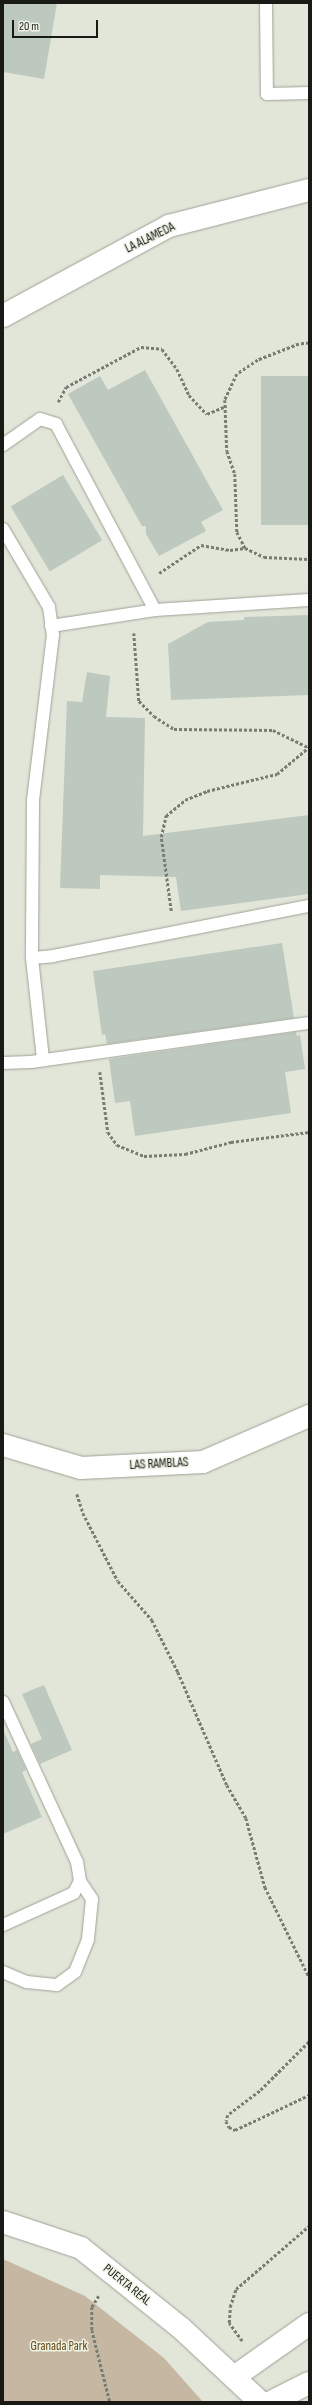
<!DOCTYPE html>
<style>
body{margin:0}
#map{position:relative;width:312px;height:2405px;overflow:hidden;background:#e1e6d9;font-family:"Sofia Sans Condensed",sans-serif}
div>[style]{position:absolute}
.green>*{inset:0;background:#c6b7a2}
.building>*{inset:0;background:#bdc8be;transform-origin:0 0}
.path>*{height:2.5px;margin-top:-1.25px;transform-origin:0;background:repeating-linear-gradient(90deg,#797c73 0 3px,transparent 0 5px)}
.roads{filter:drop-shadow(0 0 1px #9ea296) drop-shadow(0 0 1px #9ea296)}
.service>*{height:12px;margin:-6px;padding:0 6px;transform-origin:6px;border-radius:6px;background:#fff}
.tertiary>*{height:22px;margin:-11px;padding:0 11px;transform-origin:11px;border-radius:11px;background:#fff}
span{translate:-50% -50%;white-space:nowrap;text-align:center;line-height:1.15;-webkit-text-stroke:3px #eff4e7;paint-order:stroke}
.street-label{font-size:13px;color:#191a16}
.park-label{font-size:13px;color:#64450d}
.frame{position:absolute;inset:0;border:4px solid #191a16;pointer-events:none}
.scale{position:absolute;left:12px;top:20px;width:86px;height:18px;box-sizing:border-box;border:2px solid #191a16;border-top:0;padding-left:5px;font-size:12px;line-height:14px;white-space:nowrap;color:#191a16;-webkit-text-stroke:3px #eff4e7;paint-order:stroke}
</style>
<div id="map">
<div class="green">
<i style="clip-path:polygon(3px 2259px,85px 2296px,164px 2358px,203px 2402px,3px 2402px)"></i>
</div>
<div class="building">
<i style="clip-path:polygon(3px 3px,57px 3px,44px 79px,3px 72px)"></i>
<i style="clip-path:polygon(145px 370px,223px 510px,201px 522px,206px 531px,159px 556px,146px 534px,146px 526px,142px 526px,138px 519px,68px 394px,100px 376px,108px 390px)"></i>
<i style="left:309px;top:376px;width:149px;height:48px;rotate:90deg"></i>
<i style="left:63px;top:475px;width:76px;height:61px;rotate:59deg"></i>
<i style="clip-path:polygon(309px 615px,309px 695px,171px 700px,168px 644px,208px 622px,244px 620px,244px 617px)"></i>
<i style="clip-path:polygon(87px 672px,110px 676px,106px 717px,145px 718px,143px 836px,309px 815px,309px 894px,181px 911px,176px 877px,100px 875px,100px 889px,60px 888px,67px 701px,82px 702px)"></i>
<i style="clip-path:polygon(282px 943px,294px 1018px,107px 1044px,105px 1034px,102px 1035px,93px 971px)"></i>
<i style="clip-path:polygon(296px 1032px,297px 1036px,300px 1035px,305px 1069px,285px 1072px,291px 1113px,135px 1136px,130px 1101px,115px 1103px,109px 1059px)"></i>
<i style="clip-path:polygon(44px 1685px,72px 1750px,40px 1764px,31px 1744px,42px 1739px,22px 1694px)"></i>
<i style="clip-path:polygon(3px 1729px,13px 1752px,17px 1750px,26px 1770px,22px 1772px,42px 1817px,3px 1834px)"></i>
</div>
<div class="path">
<i style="left:309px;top:343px;width:10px;rotate:174deg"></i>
<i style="left:299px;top:344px;width:44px;rotate:158.7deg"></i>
<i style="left:258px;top:360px;width:25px;rotate:146deg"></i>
<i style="left:237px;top:374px;width:29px;rotate:115deg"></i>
<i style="left:225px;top:400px;width:51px;rotate:87.8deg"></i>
<i style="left:227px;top:451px;width:24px;rotate:71deg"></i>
<i style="left:235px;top:474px;width:58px;rotate:88deg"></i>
<i style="left:237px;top:532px;width:18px;rotate:63deg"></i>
<i style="left:245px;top:548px;width:21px;rotate:25deg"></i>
<i style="left:264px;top:557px;width:45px;rotate:2.5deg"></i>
<i style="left:58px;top:402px;width:17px;rotate:-62deg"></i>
<i style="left:66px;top:387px;width:85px;rotate:-28.1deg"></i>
<i style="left:141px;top:347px;width:21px;rotate:5deg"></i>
<i style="left:162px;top:349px;width:25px;rotate:53deg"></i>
<i style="left:177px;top:369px;width:29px;rotate:65deg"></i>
<i style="left:189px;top:395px;width:26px;rotate:47deg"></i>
<i style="left:207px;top:414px;width:21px;rotate:-23deg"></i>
<i style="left:159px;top:573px;width:50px;rotate:-33.7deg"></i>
<i style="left:201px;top:545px;width:29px;rotate:10deg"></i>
<i style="left:230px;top:550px;width:15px;rotate:-8deg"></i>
<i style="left:134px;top:633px;width:68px;rotate:85.8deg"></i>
<i style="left:139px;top:701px;width:21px;rotate:45deg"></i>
<i style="left:154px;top:716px;width:24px;rotate:33deg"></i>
<i style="left:174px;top:729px;width:99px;rotate:0.6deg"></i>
<i style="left:273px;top:730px;width:39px;rotate:26deg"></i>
<i style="left:171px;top:911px;width:75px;rotate:-97.7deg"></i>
<i style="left:161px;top:837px;width:22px;rotate:-77deg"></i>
<i style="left:166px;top:816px;width:25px;rotate:-40deg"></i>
<i style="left:185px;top:800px;width:24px;rotate:-22deg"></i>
<i style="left:207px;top:791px;width:72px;rotate:-13.7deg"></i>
<i style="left:277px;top:774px;width:42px;rotate:-40.2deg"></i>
<i style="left:100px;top:1072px;width:61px;rotate:82.4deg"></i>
<i style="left:108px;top:1132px;width:16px;rotate:55deg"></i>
<i style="left:117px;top:1145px;width:29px;rotate:22deg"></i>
<i style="left:144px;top:1156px;width:41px;rotate:-2.8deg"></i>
<i style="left:185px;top:1154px;width:48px;rotate:-14.6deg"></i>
<i style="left:231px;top:1142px;width:79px;rotate:-7.3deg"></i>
<i style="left:77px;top:1494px;width:20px;rotate:72deg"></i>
<i style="left:83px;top:1513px;width:76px;rotate:62.8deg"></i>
<i style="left:118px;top:1581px;width:52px;rotate:48.9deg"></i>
<i style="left:152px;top:1620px;width:58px;rotate:63.4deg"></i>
<i style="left:178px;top:1672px;width:123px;rotate:66.6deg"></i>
<i style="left:227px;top:1785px;width:38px;rotate:60deg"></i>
<i style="left:246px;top:1818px;width:72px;rotate:74.6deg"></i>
<i style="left:265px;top:1887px;width:100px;rotate:63.9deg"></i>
<i style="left:309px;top:2042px;width:69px;rotate:135deg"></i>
<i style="left:260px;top:2091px;width:40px;rotate:143deg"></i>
<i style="left:228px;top:2115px;width:6px;rotate:108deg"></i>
<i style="left:226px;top:2121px;width:7px;rotate:63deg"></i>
<i style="left:229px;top:2127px;width:7px;rotate:27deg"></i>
<i style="left:235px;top:2130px;width:82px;rotate:-25.3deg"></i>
<i style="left:99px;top:2296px;width:13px;rotate:122deg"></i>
<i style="left:92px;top:2307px;width:23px;rotate:90deg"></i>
<i style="left:92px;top:2330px;width:74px;rotate:76deg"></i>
<i style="left:242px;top:2341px;width:22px;rotate:-126deg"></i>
<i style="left:229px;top:2323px;width:16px;rotate:-86deg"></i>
<i style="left:230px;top:2307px;width:19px;rotate:-72deg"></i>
<i style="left:236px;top:2289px;width:96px;rotate:-40.8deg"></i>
</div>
<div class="roads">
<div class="service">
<i style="left:266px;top:3px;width:91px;rotate:89.4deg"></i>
<i style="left:267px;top:94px;width:42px;rotate:-1.4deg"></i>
<i style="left:3px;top:445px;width:45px;rotate:-35.1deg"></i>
<i style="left:40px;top:419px;width:17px;rotate:17deg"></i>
<i style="left:56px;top:424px;width:211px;rotate:62deg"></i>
<i style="left:3px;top:529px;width:91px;rotate:59.5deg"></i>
<i style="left:49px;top:607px;width:28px;rotate:82deg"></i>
<i style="left:53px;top:635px;width:167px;rotate:96.9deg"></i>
<i style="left:33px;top:801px;width:157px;rotate:90.4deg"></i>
<i style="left:32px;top:958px;width:103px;rotate:83.8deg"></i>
<i style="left:51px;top:626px;width:105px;rotate:-8.7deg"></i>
<i style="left:155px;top:610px;width:154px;rotate:-3.7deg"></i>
<i style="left:32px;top:958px;width:21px;rotate:-5deg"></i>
<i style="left:53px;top:956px;width:261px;rotate:-11.1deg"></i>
<i style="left:3px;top:1063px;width:28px;rotate:-2deg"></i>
<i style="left:31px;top:1062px;width:281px;rotate:-8deg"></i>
<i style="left:3px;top:1702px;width:176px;rotate:65.2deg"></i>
<i style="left:77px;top:1862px;width:19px;rotate:81deg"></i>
<i style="left:80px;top:1881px;width:13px;rotate:117deg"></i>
<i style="left:74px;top:1893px;width:78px;rotate:155.7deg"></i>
<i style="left:3px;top:1972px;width:26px;rotate:23deg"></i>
<i style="left:27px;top:1982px;width:30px;rotate:6deg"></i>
<i style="left:57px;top:1985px;width:22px;rotate:-36deg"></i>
<i style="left:75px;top:1972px;width:35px;rotate:-68deg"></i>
<i style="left:88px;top:1939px;width:40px;rotate:-84.3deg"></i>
<i style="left:92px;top:1899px;width:22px;rotate:-124deg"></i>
</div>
<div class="tertiary">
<i style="left:3px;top:316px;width:189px;rotate:-28.5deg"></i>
<i style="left:169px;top:226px;width:145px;rotate:-14.4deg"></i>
<i style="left:3px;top:1445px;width:81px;rotate:16.4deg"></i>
<i style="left:81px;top:1468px;width:122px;rotate:-2.8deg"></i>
<i style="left:203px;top:1462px;width:116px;rotate:-23.5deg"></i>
<i style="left:3px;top:2222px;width:82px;rotate:18.4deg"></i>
<i style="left:81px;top:2248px;width:128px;rotate:38.7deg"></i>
<i style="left:181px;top:2328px;width:108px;rotate:43.1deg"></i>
<i style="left:234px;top:2377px;width:92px;rotate:-35.2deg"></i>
<i style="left:271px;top:2402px;width:42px;rotate:-26.6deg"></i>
</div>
</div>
<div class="street-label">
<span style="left:150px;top:238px;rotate:-26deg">LA ALAMEDA</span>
<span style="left:159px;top:1464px;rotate:-3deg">LAS RAMBLAS</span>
<span style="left:127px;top:2285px;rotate:39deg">PUERTA REAL</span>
</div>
<div class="park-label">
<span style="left:59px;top:2346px">Granada Park</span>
</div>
<div class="frame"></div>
<div class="scale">20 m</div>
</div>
